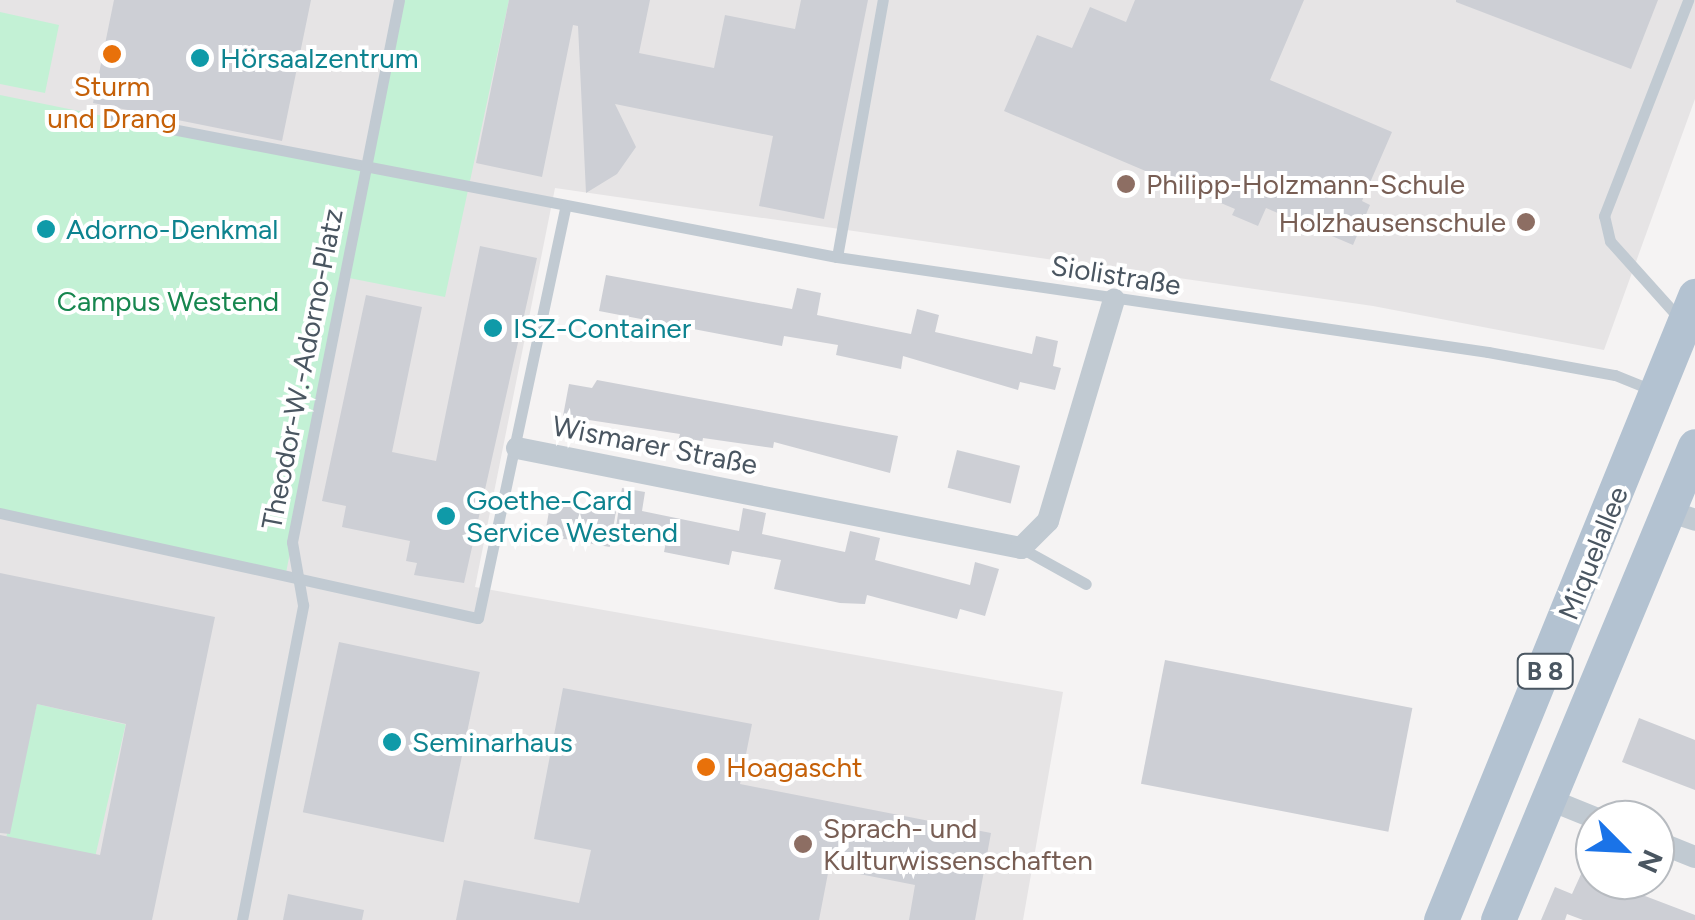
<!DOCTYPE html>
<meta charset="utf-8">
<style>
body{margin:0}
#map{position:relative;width:1695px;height:920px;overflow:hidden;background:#f5f3f3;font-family:Figtree,sans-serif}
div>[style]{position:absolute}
.education>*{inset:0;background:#e6e4e5}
.green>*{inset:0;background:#c3f1d5;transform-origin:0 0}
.building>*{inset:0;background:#cdcfd5;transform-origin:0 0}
.service>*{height:11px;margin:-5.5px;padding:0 5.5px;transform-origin:5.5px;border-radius:5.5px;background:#c1cad2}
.minor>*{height:22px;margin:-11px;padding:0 11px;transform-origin:11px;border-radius:11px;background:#c1cad2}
.primary>*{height:35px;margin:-17.5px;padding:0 17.5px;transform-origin:17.5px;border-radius:17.5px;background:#b3c2d1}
.dots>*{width:28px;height:28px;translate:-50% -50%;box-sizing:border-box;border:5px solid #fff;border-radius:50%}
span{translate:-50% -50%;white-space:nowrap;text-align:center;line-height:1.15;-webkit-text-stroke:8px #fff;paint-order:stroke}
.shield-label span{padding:2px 8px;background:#fff;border:2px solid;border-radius:8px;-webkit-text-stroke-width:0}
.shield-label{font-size:25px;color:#4a5661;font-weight:700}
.culture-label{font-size:28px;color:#0d838f}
.left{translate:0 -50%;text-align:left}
.food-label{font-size:28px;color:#c56008}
.education-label{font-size:28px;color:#785e54}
.right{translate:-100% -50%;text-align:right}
.street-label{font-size:28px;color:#4a5661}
.park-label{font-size:28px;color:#17864f}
.north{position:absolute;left:1575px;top:800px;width:100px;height:100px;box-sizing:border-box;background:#fff;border:2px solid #b7bbc0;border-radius:50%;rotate:114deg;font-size:28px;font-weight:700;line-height:40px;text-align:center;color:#4a5661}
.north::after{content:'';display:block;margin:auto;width:35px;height:45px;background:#1a73e8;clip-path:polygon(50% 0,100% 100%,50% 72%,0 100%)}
</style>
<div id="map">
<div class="education">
<i style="clip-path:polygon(0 0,1695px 0,1695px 99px,1604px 350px,1373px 306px,555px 188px,475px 587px,1063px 692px,1023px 920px,0 920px)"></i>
</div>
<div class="green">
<i style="clip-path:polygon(399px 0,509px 0,445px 297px,344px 277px,286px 573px,0 513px,0 95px,365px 169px)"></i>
<i style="clip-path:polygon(0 12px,59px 25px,45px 93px,0 84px)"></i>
<i style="left:37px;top:704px;width:91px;height:136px;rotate:13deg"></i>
</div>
<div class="building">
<i style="clip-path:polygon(114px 0,311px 0,282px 141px,93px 103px)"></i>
<i style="clip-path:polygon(509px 0,650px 0,639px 53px,714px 68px,725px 15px,795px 29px,801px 0,868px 0,824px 219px,759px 206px,773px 136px,615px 104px,636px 147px,617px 174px,586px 193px,578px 26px,573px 25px,542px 177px,476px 163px)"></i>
<i style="clip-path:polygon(1135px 0,1304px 0,1270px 80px,1392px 132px,1362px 201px,1370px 205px,1353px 245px,1266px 208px,1258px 226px,1232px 215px,1235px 209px,1004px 111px,1037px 35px,1072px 48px,1090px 7px,1126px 22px)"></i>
<i style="clip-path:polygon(1658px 0,1631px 69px,1456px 2px,1456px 0)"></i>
<i style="clip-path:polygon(480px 246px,537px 258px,464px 583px,414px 575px,417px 563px,406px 561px,410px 541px,342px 527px,346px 506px,322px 501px,366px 295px,422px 307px,392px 452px,436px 461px)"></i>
<i style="clip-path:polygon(606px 275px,792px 309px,797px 288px,821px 293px,817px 315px,911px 334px,917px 309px,939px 315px,935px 332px,1032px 354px,1036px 336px,1058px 341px,1053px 366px,1061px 368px,1055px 390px,1020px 382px,1018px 390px,903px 356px,901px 369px,836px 355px,838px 345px,784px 336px,782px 346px,599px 311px)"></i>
<i style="clip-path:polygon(597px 380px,898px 436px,890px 473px,774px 442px,773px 448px,703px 438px,701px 449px,677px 445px,680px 434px,563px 416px,569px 384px,592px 388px)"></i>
<i style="left:957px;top:450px;width:65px;height:39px;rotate:14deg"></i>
<i style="clip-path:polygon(622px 488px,645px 492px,642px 511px,739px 531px,743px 508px,766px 513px,762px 534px,845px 552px,850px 531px,880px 538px,875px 560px,970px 585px,975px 562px,999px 569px,985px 616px,960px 609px,957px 619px,867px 595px,865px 604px,840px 603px,774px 589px,781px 560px,732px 551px,729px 565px,664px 552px,667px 537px,616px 527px)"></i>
<i style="left:551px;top:500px;width:66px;height:36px;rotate:10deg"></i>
<i style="clip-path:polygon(0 573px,215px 617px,152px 920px,0 920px,0 835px,100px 855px,126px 724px,37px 704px,10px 834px,0 833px)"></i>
<i style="left:339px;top:642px;width:144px;height:174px;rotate:12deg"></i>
<i style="left:1165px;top:660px;width:252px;height:126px;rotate:11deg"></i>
<i style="clip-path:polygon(563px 688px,752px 724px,740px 784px,991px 833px,975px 920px,909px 920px,915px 885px,829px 868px,819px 920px,456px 920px,464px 880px,579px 903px,591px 850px,534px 839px)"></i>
<i style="clip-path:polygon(1639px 718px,1695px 740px,1695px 790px,1622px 762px)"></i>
<i style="clip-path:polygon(1582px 872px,1695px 915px,1695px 920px,1583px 920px,1567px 914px,1565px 920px,1541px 920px,1555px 887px,1572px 894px)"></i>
<i style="clip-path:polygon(288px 894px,364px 910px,362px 920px,283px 920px)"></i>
</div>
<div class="service">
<i style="left:115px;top:118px;width:735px;rotate:10.9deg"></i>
<i style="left:837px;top:257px;width:658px;rotate:8.3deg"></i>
<i style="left:1488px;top:352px;width:129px;rotate:10.3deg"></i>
<i style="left:1615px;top:375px;width:38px;rotate:22deg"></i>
<i style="left:837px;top:257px;width:261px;rotate:-79.9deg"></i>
<i style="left:1679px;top:318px;width:103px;rotate:-131.9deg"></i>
<i style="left:1610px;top:241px;width:26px;rotate:-103deg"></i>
<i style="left:1604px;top:216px;width:232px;rotate:-68.7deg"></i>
<i style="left:0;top:513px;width:489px;rotate:12.4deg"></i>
<i style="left:478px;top:618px;width:420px;rotate:-78deg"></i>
<i style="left:1021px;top:548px;width:74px;rotate:29deg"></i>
<i style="left:242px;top:920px;width:321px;rotate:-79deg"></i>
<i style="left:303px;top:605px;width:64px;rotate:-99.9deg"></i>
<i style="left:292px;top:542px;width:552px;rotate:-78.83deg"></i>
</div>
<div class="minor">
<i style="left:517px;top:448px;width:514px;rotate:11.22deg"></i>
<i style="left:1021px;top:548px;width:38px;rotate:-45deg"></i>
<i style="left:1048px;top:521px;width:231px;rotate:-73.4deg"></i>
<i style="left:1668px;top:511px;width:28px;rotate:18deg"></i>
<i style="left:1548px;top:799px;width:56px;rotate:22deg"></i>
<i style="left:1655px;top:841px;width:43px;rotate:21.8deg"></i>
</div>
<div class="primary">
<i style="left:1441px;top:920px;width:674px;rotate:-67.85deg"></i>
<i style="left:1498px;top:920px;width:513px;rotate:-67.43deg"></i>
</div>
<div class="dots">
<i style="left:112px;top:54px;background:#e8710a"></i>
<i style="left:200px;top:58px;background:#0f9aa8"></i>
<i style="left:1126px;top:184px;background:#8d6e63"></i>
<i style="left:1526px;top:222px;background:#8d6e63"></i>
<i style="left:46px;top:229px;background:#0f9aa8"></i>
<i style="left:493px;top:328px;background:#0f9aa8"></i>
<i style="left:446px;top:516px;background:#0f9aa8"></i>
<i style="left:392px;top:742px;background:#0f9aa8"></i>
<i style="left:706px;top:767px;background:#e8710a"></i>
<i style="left:803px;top:844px;background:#8d6e63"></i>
</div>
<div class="shield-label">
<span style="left:1545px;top:671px">B 8</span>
</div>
<div class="culture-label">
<span class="left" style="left:220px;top:58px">Hörsaalzentrum</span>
<span class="left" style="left:66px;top:229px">Adorno-Denkmal</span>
<span class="left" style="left:513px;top:328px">ISZ-Container</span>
<span class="left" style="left:466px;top:516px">Goethe-Card<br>Service Westend</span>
<span class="left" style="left:412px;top:742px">Seminarhaus</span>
</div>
<div class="food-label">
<span style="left:112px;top:102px">Sturm<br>und Drang</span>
<span class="left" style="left:726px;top:767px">Hoagascht</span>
</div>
<div class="education-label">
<span class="left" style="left:1146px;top:184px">Philipp-Holzmann-Schule</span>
<span class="right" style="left:1506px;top:222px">Holzhausenschule</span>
<span class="left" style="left:823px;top:844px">Sprach- und<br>Kulturwissenschaften</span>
</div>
<div class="street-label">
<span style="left:1116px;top:275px;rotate:9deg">Siolistraße</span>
<span style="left:302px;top:369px;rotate:-79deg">Theodor-W.-Adorno-Platz</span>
<span style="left:655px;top:445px;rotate:11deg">Wismarer Straße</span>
<span style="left:1593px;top:553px;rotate:-68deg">Miquelallee</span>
</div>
<div class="park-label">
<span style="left:168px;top:301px">Campus Westend</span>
</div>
<div class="north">N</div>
</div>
